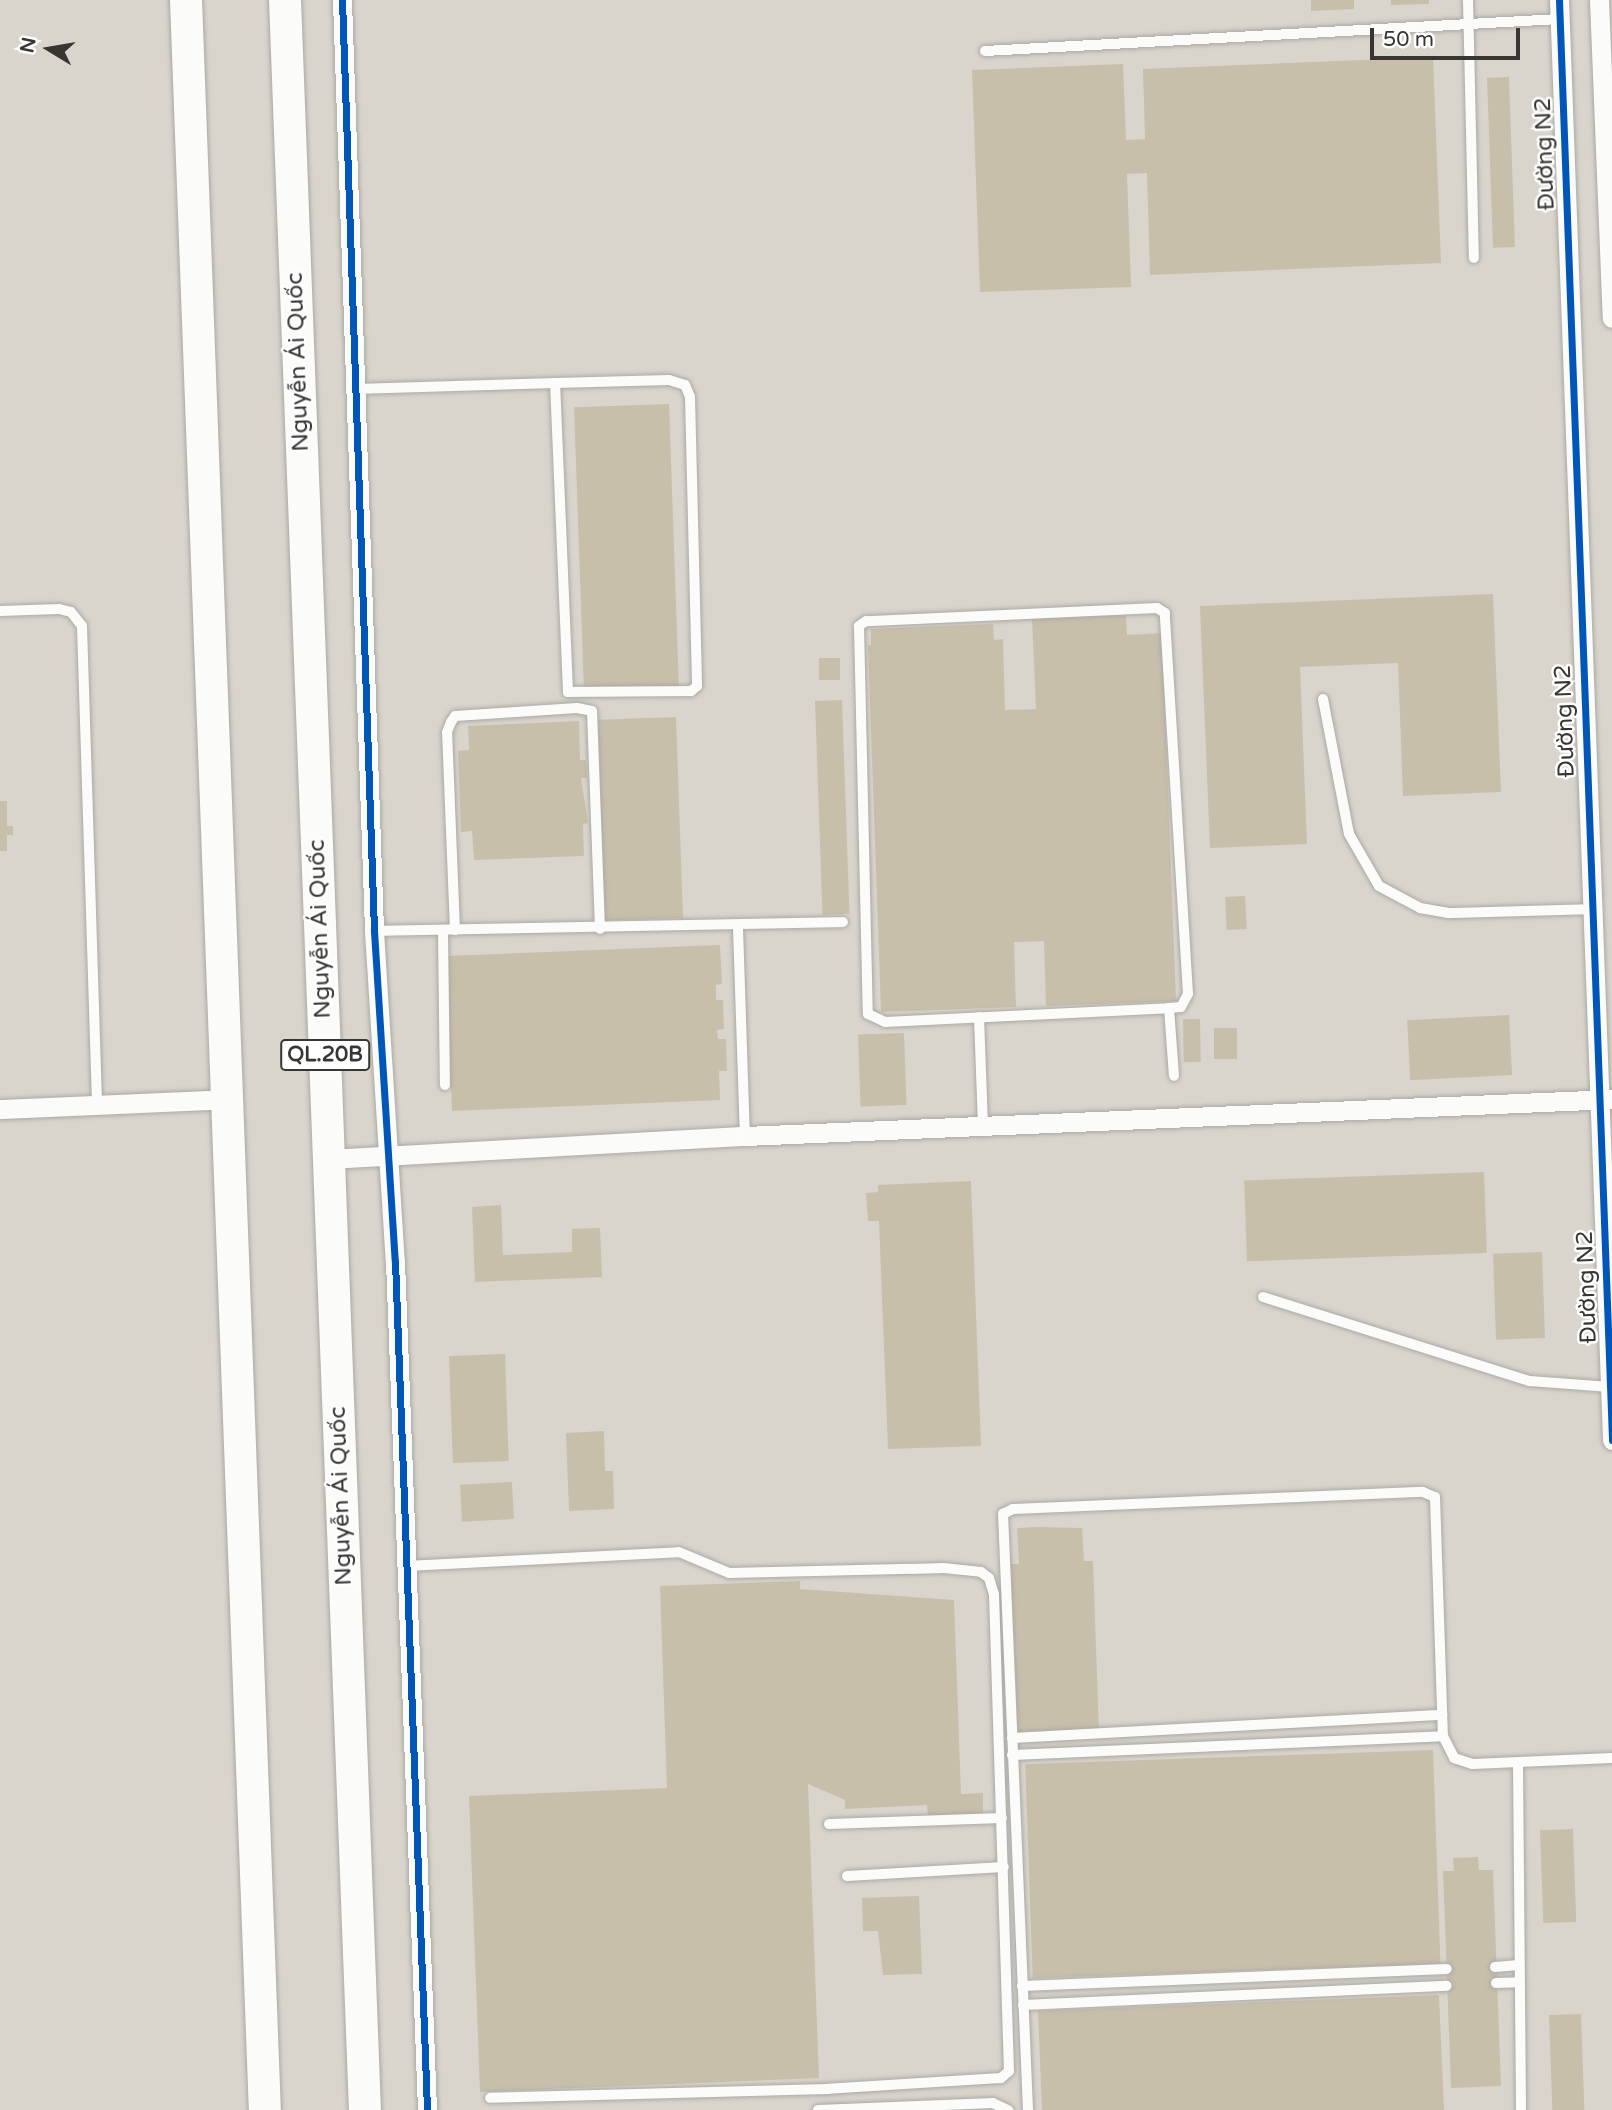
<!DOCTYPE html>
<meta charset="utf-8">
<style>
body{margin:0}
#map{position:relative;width:1612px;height:2110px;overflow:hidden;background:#e4e2de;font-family:"Varela Round",sans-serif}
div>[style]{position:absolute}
.built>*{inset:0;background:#dad5cc;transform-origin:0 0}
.building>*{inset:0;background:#c8bfaa;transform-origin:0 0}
.roads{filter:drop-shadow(0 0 2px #aaa9a6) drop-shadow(0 0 2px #aaa9a6)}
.service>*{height:10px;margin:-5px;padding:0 5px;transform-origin:5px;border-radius:5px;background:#fbfbfa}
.minor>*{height:19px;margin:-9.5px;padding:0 9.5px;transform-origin:9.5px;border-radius:9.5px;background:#fbfbfa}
.primary>*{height:32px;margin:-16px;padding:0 16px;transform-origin:16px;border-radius:16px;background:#fbfbfa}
.cycleway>*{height:7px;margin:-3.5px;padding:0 3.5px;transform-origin:3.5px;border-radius:3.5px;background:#0057b8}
span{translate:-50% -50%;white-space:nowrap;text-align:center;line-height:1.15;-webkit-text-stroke:5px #fff;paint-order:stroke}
.shield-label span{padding:2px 5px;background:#fff;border:2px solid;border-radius:5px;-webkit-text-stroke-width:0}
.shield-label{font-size:21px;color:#383633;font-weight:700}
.street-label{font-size:23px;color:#383633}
.north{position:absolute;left:14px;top:14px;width:70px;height:70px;-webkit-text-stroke:5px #fff;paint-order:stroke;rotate:281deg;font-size:19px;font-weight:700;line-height:28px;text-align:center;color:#383633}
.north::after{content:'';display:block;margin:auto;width:24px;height:32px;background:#383633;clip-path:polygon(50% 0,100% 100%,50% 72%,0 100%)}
.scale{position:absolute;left:1370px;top:28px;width:150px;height:32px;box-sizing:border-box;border:4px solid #383633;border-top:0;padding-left:9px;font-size:21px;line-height:24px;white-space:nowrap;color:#383633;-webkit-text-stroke:5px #fff;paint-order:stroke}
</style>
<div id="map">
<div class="built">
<i style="left:0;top:0;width:1612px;height:2110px"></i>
</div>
<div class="building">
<i style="clip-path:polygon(1311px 0,1354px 0,1354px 9px,1311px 11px)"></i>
<i style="clip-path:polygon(1391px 0,1429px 0,1429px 4px,1391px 5px)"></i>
<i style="clip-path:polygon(1433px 57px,1441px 263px,1150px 275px,1147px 173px,1127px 174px,1131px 287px,980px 292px,972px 70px,1123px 64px,1126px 140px,1145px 139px,1143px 69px)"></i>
<i style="left:1509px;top:77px;width:170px;height:22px;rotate:88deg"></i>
<i style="left:669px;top:404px;width:284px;height:95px;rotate:88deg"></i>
<i style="clip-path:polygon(1493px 594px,1501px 792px,1403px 796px,1398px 663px,1300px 667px,1307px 844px,1210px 848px,1200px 606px)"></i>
<i style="clip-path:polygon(1126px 615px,1127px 635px,1162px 633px,1176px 1001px,1046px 1006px,1044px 941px,1014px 942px,1016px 1007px,881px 1012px,868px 645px,871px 645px,871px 629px,993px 624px,994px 640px,1003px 639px,1005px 710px,1036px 709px,1032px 618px)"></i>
<i style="left:840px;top:658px;width:22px;height:21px;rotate:90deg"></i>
<i style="left:842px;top:700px;width:214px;height:27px;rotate:88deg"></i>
<i style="left:676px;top:717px;width:201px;height:78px;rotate:88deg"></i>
<i style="clip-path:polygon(579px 721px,580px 760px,586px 760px,587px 778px,581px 778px,588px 823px,583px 824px,584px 856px,474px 860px,472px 831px,461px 832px,458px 751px,469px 750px,468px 726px)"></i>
<i style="clip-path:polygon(0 801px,7px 801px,7px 826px,13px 826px,13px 835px,7px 835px,7px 851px,0 851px)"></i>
<i style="left:1245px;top:896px;width:33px;height:20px;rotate:87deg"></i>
<i style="clip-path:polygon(720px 945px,722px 984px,716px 985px,716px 1000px,723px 1000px,724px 1029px,717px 1030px,718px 1039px,726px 1039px,727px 1071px,719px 1071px,720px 1100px,452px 1111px,446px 956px)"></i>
<i style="left:1509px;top:1015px;width:60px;height:102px;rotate:87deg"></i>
<i style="left:1200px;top:1019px;width:43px;height:17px;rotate:89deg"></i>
<i style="left:1214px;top:1028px;width:23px;height:31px"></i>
<i style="left:904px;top:1033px;width:72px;height:46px;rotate:88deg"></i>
<i style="left:1484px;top:1172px;width:81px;height:240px;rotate:88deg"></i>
<i style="clip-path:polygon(971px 1181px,981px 1446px,888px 1449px,879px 1221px,868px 1221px,866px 1193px,878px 1192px,878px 1185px)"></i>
<i style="clip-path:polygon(501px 1205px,503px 1255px,572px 1252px,572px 1229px,600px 1228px,602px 1277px,475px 1282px,472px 1207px)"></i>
<i style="left:1542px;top:1252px;width:86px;height:49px;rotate:88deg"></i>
<i style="left:505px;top:1354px;width:107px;height:56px;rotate:88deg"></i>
<i style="clip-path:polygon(604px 1431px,605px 1471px,613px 1471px,614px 1509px,569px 1511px,566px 1433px)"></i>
<i style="left:512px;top:1482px;width:37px;height:52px;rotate:87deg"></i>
<i style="clip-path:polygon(1035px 1527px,1082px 1528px,1084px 1561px,1093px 1561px,1099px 1732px,1018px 1735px,1011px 1564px,1019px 1564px,1017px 1528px)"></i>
<i style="clip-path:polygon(800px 1581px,800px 1589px,954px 1600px,961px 1794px,983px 1793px,983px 1815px,928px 1817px,927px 1805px,845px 1809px,845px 1800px,808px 1784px,819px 2078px,480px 2092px,469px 1796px,667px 1788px,660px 1586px)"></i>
<i style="left:1433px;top:1750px;width:214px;height:408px;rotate:88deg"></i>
<i style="left:1573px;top:1829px;width:93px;height:33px;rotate:88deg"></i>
<i style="clip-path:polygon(1478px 1857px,1479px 1870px,1493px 1870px,1501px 2086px,1451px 2088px,1443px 1871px,1454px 1871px,1453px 1858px)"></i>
<i style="clip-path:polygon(919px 1896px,922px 1974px,883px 1975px,878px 1931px,863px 1931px,862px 1898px)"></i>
<i style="clip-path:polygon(1439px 1995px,1444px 2110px,1042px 2110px,1038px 2011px)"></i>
<i style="left:1581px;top:2014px;width:96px;height:32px;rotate:88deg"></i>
</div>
<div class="roads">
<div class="service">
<i style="left:1468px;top:0;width:258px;rotate:88.7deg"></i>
<i style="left:985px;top:51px;width:576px;rotate:-3.19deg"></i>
<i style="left:355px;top:389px;width:200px;rotate:-1.7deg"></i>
<i style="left:555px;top:383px;width:114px;rotate:-1.5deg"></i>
<i style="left:669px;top:380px;width:17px;rotate:17deg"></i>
<i style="left:685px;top:385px;width:13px;rotate:67deg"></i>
<i style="left:690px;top:397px;width:289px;rotate:88.6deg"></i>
<i style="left:697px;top:686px;width:8px;rotate:140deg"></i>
<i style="left:691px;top:691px;width:123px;rotate:179.5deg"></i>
<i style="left:568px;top:692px;width:309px;rotate:-92.4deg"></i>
<i style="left:0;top:611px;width:59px;rotate:-1.9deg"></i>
<i style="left:59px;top:609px;width:12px;rotate:14deg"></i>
<i style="left:71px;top:612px;width:18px;rotate:52deg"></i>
<i style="left:82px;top:626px;width:479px;rotate:88.2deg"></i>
<i style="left:1323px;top:699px;width:137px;rotate:79.1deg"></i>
<i style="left:1349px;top:834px;width:60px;rotate:60deg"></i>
<i style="left:1379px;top:886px;width:47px;rotate:28.2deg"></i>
<i style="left:1420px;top:908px;width:29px;rotate:10deg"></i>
<i style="left:1449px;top:913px;width:142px;rotate:-1.6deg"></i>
<i style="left:738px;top:928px;width:208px;rotate:88.1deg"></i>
<i style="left:455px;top:930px;width:198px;rotate:-92.3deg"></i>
<i style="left:447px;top:732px;width:11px;rotate:-68deg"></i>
<i style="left:451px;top:722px;width:7px;rotate:-56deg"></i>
<i style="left:455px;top:716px;width:122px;rotate:-3.8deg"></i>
<i style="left:577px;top:708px;width:15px;rotate:11deg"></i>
<i style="left:592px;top:711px;width:218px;rotate:87.9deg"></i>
<i style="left:374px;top:931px;width:469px;rotate:-1.1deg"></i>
<i style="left:443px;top:931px;width:154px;rotate:89.3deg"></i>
<i style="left:1169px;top:1008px;width:12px;rotate:-5deg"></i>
<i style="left:1181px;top:1007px;width:15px;rotate:-62deg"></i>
<i style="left:1188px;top:994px;width:382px;rotate:-93.5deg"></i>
<i style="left:1165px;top:613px;width:9px;rotate:-148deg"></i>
<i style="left:1157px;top:608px;width:291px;rotate:177.4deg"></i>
<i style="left:866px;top:621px;width:9px;rotate:144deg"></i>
<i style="left:859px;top:626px;width:388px;rotate:88.7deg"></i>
<i style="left:868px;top:1014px;width:19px;rotate:25deg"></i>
<i style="left:885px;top:1022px;width:284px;rotate:-2.8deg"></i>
<i style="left:1169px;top:1008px;width:68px;rotate:85.8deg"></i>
<i style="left:979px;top:1017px;width:109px;rotate:87.9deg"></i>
<i style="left:1263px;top:1297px;width:280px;rotate:17.5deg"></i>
<i style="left:1530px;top:1381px;width:80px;rotate:4.3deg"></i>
<i style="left:406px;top:1566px;width:273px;rotate:-2.9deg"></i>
<i style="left:679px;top:1552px;width:54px;rotate:22.8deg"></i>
<i style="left:729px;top:1573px;width:215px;rotate:-1.3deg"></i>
<i style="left:944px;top:1568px;width:37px;rotate:6deg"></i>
<i style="left:981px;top:1572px;width:10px;rotate:37deg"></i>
<i style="left:989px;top:1578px;width:17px;rotate:73deg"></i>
<i style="left:994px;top:1594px;width:477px;rotate:88.2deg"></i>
<i style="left:1009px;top:2071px;width:11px;rotate:139deg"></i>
<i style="left:1001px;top:2078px;width:173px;rotate:176.4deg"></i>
<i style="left:828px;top:2089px;width:338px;rotate:178.5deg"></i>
<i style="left:1012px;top:1738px;width:431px;rotate:-3.1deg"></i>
<i style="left:1012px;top:1755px;width:431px;rotate:-2.5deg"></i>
<i style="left:1518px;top:1763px;width:347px;rotate:89.5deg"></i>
<i style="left:829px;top:1824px;width:173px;rotate:-2deg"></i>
<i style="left:847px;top:1876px;width:157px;rotate:-3.3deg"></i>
<i style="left:1495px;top:1967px;width:24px;rotate:-5deg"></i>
<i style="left:1496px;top:1983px;width:23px;rotate:-2deg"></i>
<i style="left:1022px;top:1986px;width:425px;rotate:-2.3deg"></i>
<i style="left:1023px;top:2005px;width:424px;rotate:-2.6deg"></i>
<i style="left:818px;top:2110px;width:175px;rotate:-2.3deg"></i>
<i style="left:993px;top:2103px;width:17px;rotate:25deg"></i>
<i style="left:1028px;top:2110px;width:597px;rotate:-92.4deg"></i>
<i style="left:1003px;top:1514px;width:11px;rotate:-27deg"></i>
<i style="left:1013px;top:1509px;width:410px;rotate:-2.4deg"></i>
<i style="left:1423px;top:1492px;width:13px;rotate:23deg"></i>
<i style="left:1435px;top:1497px;width:239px;rotate:88.1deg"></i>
<i style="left:1443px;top:1736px;width:25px;rotate:63deg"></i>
<i style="left:1454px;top:1758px;width:19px;rotate:18deg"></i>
<i style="left:1472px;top:1764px;width:140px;rotate:-2.5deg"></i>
</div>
<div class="minor">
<i style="left:342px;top:0;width:932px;rotate:88.03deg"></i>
<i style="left:374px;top:931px;width:331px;rotate:86.4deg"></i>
<i style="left:395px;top:1261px;width:850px;rotate:87.84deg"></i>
<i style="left:1559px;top:0;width:1441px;rotate:87.89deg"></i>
<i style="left:1599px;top:0;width:318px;rotate:87.7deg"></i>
<i style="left:0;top:1109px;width:228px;rotate:-2.5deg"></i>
<i style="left:329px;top:1159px;width:417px;rotate:-3.2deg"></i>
<i style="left:745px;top:1136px;width:868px;rotate:-2.44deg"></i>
</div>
<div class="primary">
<i style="left:186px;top:0;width:2111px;rotate:87.86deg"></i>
<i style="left:285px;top:0;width:2112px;rotate:87.83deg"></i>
</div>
</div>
<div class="cycleway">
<i style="left:342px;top:0;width:932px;rotate:88.03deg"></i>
<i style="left:374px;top:931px;width:331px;rotate:86.4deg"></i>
<i style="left:395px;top:1261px;width:850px;rotate:87.84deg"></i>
<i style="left:1559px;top:0;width:1441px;rotate:87.89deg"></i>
</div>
<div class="shield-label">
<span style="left:325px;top:1055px">QL.20B</span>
</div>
<div class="street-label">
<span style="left:1545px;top:154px;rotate:-92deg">Đường N2</span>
<span style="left:298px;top:362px;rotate:-92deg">Nguyễn Ái Quốc</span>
<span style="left:1565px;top:721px;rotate:-92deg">Đường N2</span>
<span style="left:320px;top:929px;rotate:-92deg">Nguyễn Ái Quốc</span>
<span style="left:1587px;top:1287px;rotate:-92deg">Đường N2</span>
<span style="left:341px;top:1496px;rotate:-92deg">Nguyễn Ái Quốc</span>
</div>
<div class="north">N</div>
<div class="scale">50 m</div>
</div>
